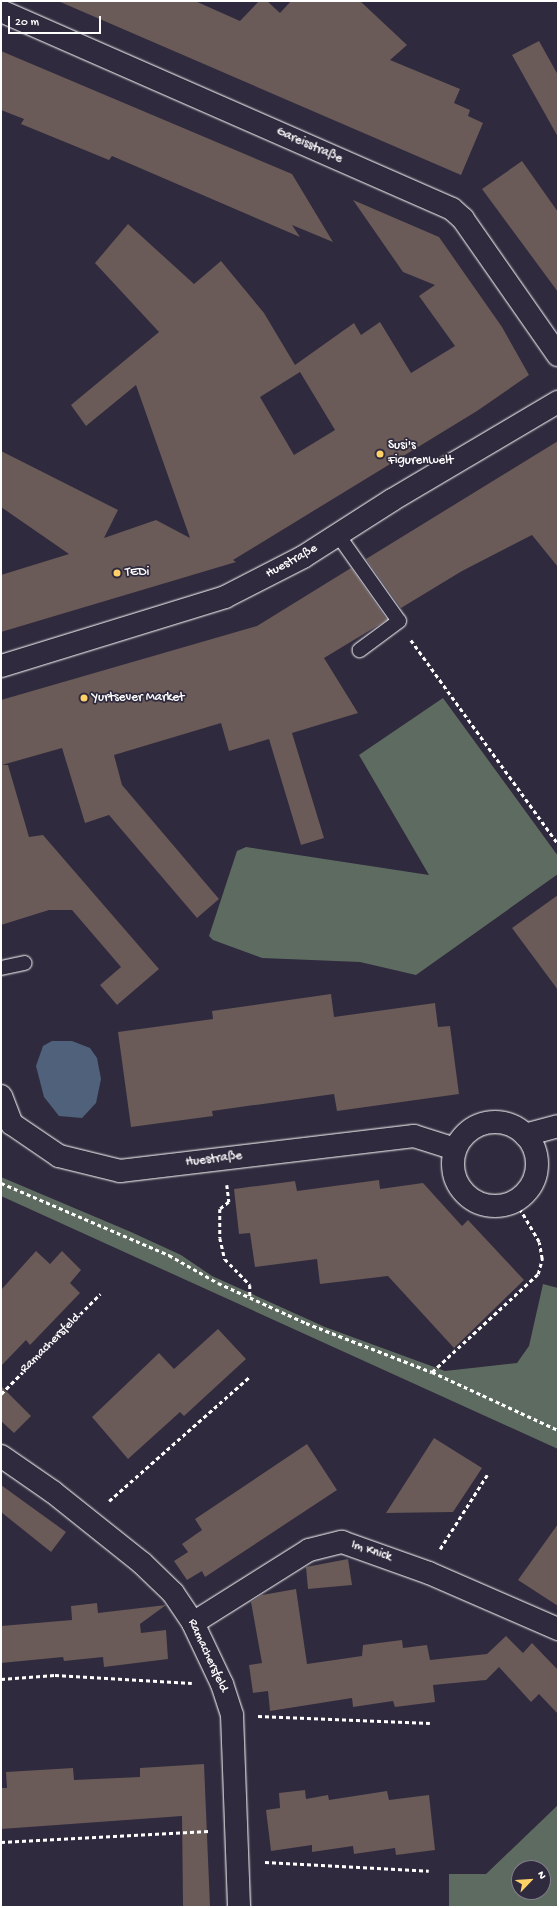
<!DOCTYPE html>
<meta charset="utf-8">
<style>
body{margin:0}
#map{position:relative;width:559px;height:1908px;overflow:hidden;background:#2f2a3d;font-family:"Gochi Hand",sans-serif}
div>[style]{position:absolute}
.green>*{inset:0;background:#5e6b60}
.water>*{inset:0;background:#50627b}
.building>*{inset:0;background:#6a5a58}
.path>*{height:2.5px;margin-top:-1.25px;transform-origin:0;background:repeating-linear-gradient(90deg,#fff 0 4px,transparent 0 7px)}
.roads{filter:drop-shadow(0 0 1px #fff) drop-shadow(0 0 1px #fff)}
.lane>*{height:14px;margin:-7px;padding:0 7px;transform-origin:7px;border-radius:7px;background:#2f2a3d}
.street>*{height:22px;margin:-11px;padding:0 11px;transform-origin:11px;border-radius:11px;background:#2f2a3d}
.street>.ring{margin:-11px;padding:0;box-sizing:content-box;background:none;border:22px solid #2f2a3d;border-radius:50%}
.secondary>*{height:22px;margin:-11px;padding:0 11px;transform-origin:11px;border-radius:11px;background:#2f2a3d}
.dots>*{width:11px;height:11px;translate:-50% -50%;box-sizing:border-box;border:2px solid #2f2a3d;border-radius:50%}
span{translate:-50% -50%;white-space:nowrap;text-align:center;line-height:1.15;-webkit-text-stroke:3.5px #2f2a3d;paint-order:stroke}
.street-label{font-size:13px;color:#fff}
.poi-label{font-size:13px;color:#fff}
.left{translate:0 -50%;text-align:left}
.frame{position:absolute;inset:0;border:2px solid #fff;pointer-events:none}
.north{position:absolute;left:511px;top:1860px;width:40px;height:40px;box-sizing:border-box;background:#2f2a3d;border:1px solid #827f8b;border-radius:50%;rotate:65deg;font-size:11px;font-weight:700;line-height:16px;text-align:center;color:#fff}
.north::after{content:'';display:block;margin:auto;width:14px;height:18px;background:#ffd166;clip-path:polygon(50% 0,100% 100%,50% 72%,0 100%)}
.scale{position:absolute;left:8px;top:16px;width:93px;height:18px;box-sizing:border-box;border:2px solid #fff;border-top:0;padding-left:5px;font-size:12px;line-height:14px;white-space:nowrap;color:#fff;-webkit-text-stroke:3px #2f2a3d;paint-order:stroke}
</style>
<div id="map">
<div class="green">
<i style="clip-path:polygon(443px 698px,558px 856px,558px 874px,416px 975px,360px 962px,262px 958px,213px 940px,209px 936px,237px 851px,246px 847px,429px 875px,359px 755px)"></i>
<i style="clip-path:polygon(1px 1177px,131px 1232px,181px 1255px,212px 1276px,325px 1327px,445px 1371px,517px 1363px,529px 1346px,543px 1284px,558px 1288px,558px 1449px,1px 1196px)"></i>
<i style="clip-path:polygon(evenodd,558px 1805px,558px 1907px,449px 1907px,449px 1874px,486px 1874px,558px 1805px,519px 1868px,543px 1868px,543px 1892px,519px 1892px,519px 1868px)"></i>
</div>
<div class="water">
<i style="clip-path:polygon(52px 1041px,72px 1041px,90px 1048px,97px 1058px,101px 1079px,96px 1103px,82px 1118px,59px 1116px,44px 1097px,36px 1066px,43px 1046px)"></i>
</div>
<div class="building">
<i style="clip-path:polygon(58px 1px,195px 1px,240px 21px,259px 1px,267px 1px,280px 13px,291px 1px,360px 1px,407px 45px,390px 60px,460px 89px,454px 103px,470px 110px,468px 116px,483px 123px,461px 175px)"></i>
<i style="clip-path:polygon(539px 41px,558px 75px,558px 137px,512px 55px)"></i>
<i style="clip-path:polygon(1px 51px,292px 174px,333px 242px,292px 225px,300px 237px,112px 156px,109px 160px,21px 124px,24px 119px,1px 110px)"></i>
<i style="clip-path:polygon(522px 161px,558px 212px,558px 292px,482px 189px)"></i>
<i style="clip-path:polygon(evenodd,353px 200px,439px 237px,502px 327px,529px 375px,477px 411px,233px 560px,236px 562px,1px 632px,1px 575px,69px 554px,1px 507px,1px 451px,118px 510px,104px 538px,156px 520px,190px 538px,136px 385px,86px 426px,71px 405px,159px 332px,95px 263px,128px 224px,194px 284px,221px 261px,264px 313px,295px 365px,354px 323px,361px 335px,380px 322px,411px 373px,455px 346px,419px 296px,435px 285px,403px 272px,353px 200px,300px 372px,335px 430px,294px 455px,260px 397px,300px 372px)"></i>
<i style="clip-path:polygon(558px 441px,558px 567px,532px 535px,462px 571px,401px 608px,366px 559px)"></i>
<i style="clip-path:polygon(351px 568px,387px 620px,324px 658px,358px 713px,292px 733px,324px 838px,301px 845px,269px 739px,229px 751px,221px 723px,114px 755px,122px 785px,219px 899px,197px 918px,109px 815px,85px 823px,62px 748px,2px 765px,8px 765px,29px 837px,43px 835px,159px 969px,117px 1005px,100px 985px,121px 967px,72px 910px,49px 910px,1px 925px,1px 700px,257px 626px)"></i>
<i style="clip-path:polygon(558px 895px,558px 990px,512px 928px)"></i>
<i style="clip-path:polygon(331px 994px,334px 1017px,435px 1003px,438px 1027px,450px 1026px,459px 1094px,337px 1111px,334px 1094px,212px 1111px,213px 1116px,131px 1127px,118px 1032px,213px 1019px,212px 1011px)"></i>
<i style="clip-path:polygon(379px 1180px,380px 1189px,423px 1183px,462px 1226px,468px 1220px,524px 1280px,454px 1348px,388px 1276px,320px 1284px,317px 1259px,255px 1267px,250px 1233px,239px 1234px,234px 1189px,295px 1181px,297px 1191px)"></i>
<i style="clip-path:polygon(36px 1251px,50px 1264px,62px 1251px,81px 1270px,70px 1283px,80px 1293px,30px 1345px,26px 1340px,1px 1366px,1px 1290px)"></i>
<i style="clip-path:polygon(218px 1329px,246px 1359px,184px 1416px,180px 1412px,128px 1459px,92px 1417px,159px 1353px,174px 1369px)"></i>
<i style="clip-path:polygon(1px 1386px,31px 1416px,14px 1433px,1px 1421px)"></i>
<i style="clip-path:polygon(434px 1438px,482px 1468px,453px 1512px,386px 1513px)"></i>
<i style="clip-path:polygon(307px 1444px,337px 1490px,205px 1577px,202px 1571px,187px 1580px,174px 1561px,188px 1552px,182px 1544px,202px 1530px,195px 1519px)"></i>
<i style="clip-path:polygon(1px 1485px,66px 1532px,51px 1552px,1px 1512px)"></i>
<i style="clip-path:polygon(558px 1524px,558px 1606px,518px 1580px)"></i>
<i style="clip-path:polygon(348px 1559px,352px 1585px,308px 1589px,306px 1567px)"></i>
<i style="clip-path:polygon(296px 1589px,307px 1664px,362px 1656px,363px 1645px,402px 1640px,403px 1648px,427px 1645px,430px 1660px,487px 1654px,506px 1636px,523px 1653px,532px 1643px,558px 1670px,558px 1714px,539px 1694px,531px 1702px,499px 1667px,486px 1680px,433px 1685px,435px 1702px,395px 1707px,393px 1701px,353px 1707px,352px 1698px,270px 1711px,268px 1691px,253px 1693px,249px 1665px,262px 1663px,251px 1602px,262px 1595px)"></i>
<i style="clip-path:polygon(97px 1603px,98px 1613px,166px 1605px,140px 1624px,141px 1633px,166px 1630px,168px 1659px,104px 1667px,103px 1657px,64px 1661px,63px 1657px,1px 1663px,1px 1626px,72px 1620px,71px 1606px)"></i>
<i style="clip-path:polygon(204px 1764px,210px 1906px,183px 1906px,182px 1816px,1px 1829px,1px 1788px,7px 1788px,6px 1772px,73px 1768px,74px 1780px,140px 1777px,140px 1768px)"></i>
<i style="clip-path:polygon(305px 1790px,306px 1799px,328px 1795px,329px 1800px,387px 1791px,389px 1800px,429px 1795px,435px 1850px,396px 1855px,395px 1848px,354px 1854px,353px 1846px,312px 1852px,312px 1845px,271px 1851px,266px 1810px,280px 1808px,279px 1793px)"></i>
</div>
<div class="path">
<i style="left:411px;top:640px;width:251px;rotate:54.2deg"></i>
<i style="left:1px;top:1183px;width:183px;rotate:23.2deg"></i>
<i style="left:169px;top:1255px;width:56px;rotate:29.7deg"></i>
<i style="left:218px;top:1283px;width:97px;rotate:24.4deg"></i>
<i style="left:306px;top:1323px;width:135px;rotate:21.3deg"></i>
<i style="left:432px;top:1372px;width:139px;rotate:24.7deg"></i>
<i style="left:227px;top:1185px;width:17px;rotate:83deg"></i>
<i style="left:229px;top:1202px;width:11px;rotate:142deg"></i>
<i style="left:220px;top:1209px;width:29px;rotate:90deg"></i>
<i style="left:220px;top:1238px;width:22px;rotate:77deg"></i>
<i style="left:225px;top:1259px;width:36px;rotate:46deg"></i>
<i style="left:250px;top:1285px;width:12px;rotate:90deg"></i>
<i style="left:432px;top:1372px;width:144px;rotate:-42.8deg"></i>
<i style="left:538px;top:1274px;width:16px;rotate:-75deg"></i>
<i style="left:542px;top:1259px;width:17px;rotate:-100deg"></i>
<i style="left:539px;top:1242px;width:48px;rotate:-120.3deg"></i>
<i style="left:1px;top:1394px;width:141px;rotate:-45.3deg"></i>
<i style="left:109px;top:1501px;width:187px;rotate:-41.5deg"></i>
<i style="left:440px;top:1549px;width:88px;rotate:-57.6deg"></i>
<i style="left:1px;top:1679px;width:54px;rotate:-4.2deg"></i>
<i style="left:55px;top:1675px;width:137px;rotate:3.3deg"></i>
<i style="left:258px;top:1716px;width:172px;rotate:2.3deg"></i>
<i style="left:1px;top:1842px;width:208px;rotate:-3deg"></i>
<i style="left:265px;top:1862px;width:164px;rotate:3.1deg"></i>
</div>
<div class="roads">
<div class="lane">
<i style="left:338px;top:535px;width:105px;rotate:54.7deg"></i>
<i style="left:399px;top:621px;width:49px;rotate:143.4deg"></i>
<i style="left:1px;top:968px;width:24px;rotate:-12deg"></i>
</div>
<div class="street">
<i style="left:1px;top:11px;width:493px;rotate:23.7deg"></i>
<i style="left:452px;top:209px;width:15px;rotate:42deg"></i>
<i style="left:463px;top:219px;width:166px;rotate:55.1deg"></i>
<i style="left:1px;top:1096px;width:30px;rotate:69deg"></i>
<i style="left:12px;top:1124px;width:57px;rotate:34.2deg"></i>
<i style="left:59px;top:1156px;width:63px;rotate:13.8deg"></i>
<i style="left:120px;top:1171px;width:296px;rotate:-6.8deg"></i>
<i style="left:414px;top:1136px;width:43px;rotate:17.6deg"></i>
<i class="ring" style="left:453px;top:1122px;width:62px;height:62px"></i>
<i style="left:525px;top:1135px;width:34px;rotate:-15deg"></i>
<i style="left:1px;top:1456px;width:63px;rotate:34.7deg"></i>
<i style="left:53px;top:1492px;width:114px;rotate:38.6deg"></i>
<i style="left:142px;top:1563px;width:43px;rotate:44.1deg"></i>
<i style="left:173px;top:1593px;width:36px;rotate:56deg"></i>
<i style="left:193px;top:1623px;width:68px;rotate:64.6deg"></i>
<i style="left:222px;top:1684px;width:33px;rotate:72deg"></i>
<i style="left:232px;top:1715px;width:192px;rotate:87.9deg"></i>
<i style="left:193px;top:1623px;width:137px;rotate:-32.2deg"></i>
<i style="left:309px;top:1550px;width:34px;rotate:-14deg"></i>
<i style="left:342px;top:1542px;width:92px;rotate:19.6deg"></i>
<i style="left:429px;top:1573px;width:141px;rotate:23.5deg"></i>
</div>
<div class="secondary">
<i style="left:1px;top:666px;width:234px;rotate:-17.1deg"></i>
<i style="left:225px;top:597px;width:88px;rotate:-27.1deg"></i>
<i style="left:303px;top:557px;width:106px;rotate:-32.6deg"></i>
<i style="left:392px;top:500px;width:193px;rotate:-30.6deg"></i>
</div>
</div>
<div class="dots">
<i style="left:380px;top:454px;background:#ffd166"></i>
<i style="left:117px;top:573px;background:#ffd166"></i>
<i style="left:84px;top:698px;background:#ffd166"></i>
</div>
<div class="street-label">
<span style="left:309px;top:146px;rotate:24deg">Gareisstraße</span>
<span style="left:292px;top:562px;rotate:-29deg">Huestraße</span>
<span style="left:214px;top:1160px;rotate:-7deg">Huestraße</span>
<span style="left:51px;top:1344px;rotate:-45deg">Ramachersfeld</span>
<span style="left:371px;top:1552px;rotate:19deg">Im Knick</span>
<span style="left:207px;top:1656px;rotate:65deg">Ramachersfeld</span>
</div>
<div class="poi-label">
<span class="left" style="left:388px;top:454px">Susi's<br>Figurenwelt</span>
<span class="left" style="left:125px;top:573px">TEDi</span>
<span class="left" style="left:92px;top:698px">Yurtsever Market</span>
</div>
<div class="frame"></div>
<div class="north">N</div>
<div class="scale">20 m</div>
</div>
